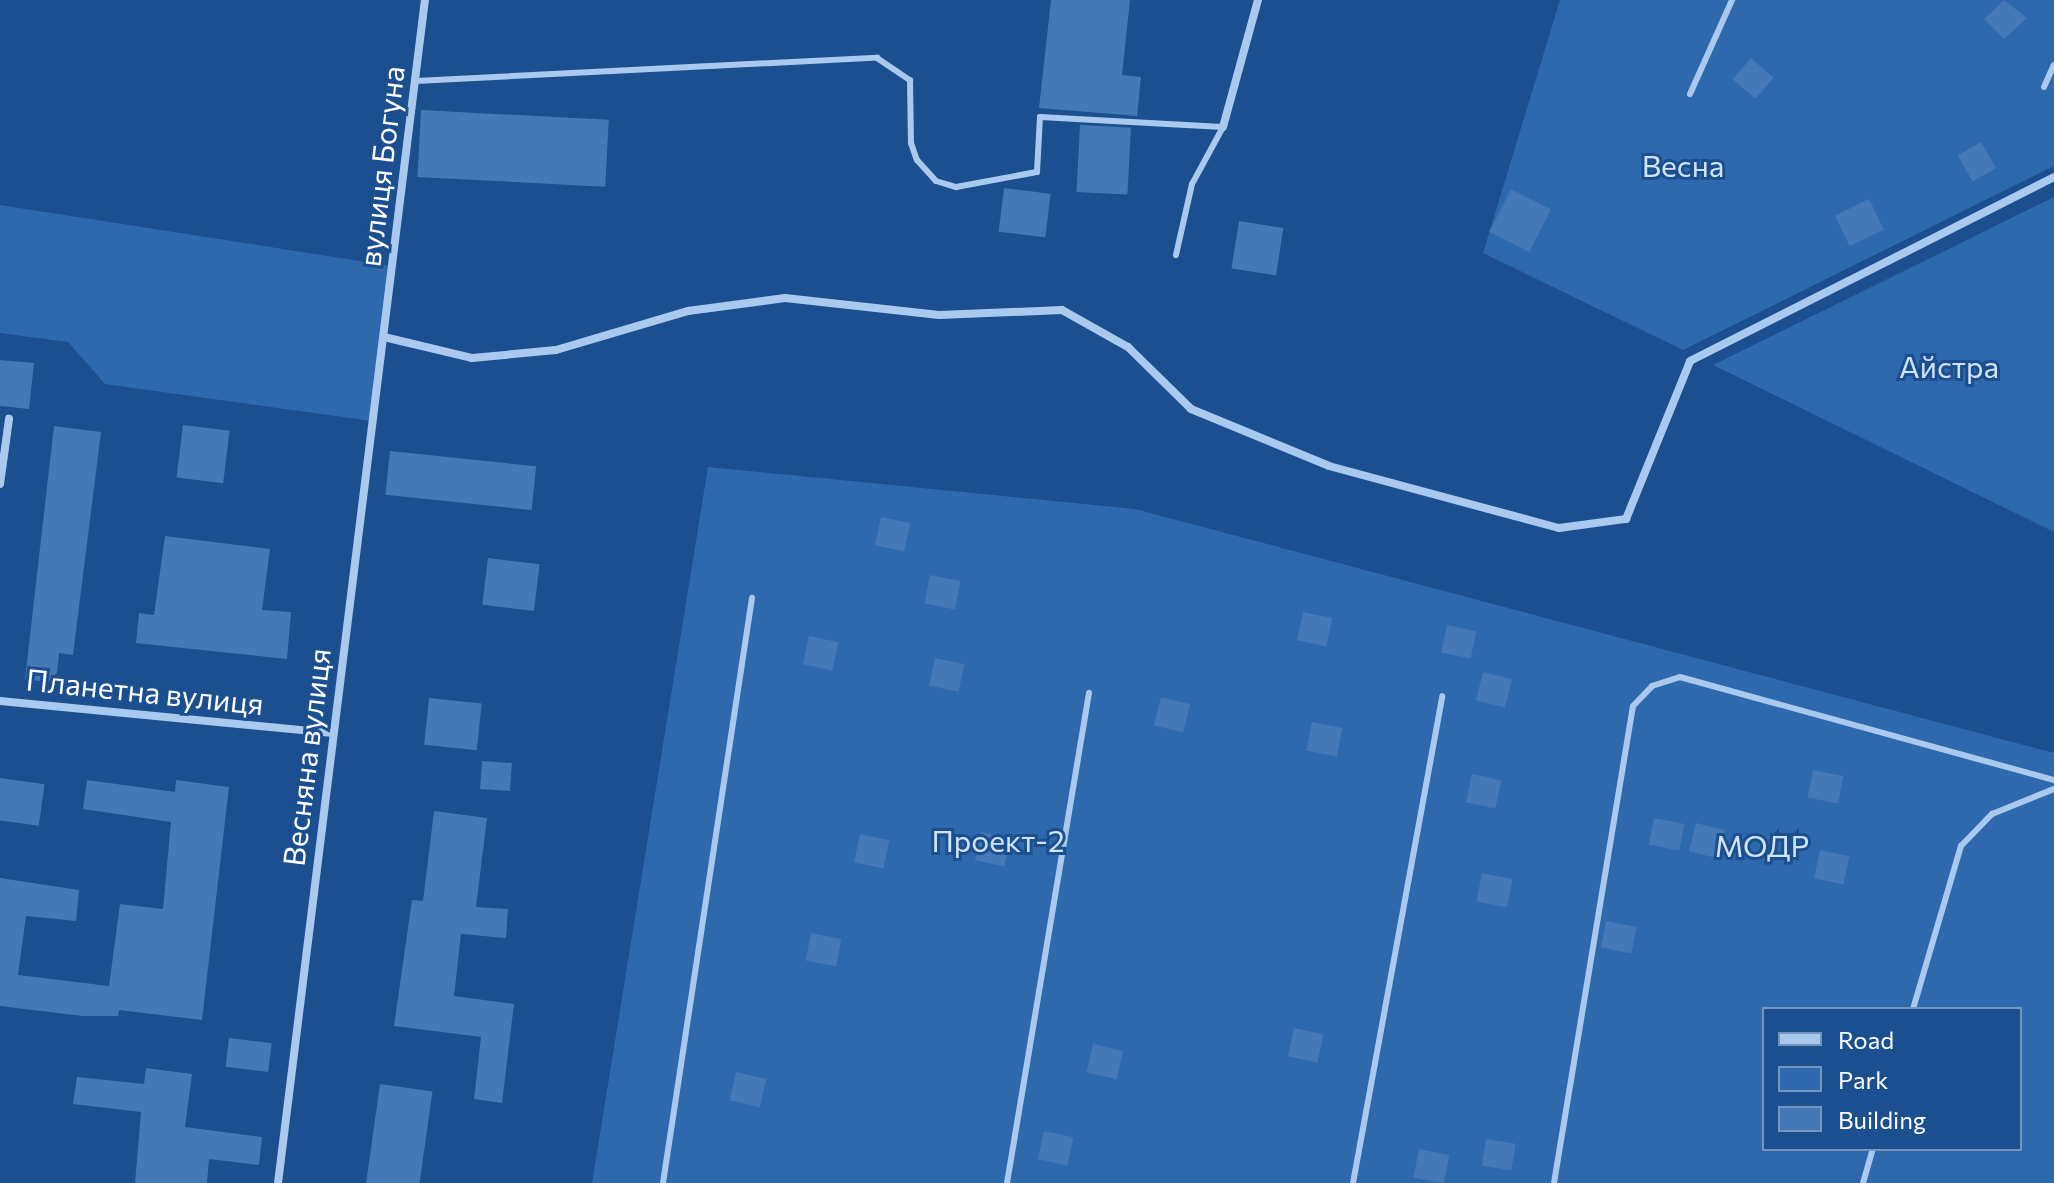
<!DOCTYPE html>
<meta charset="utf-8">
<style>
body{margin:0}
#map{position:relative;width:2054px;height:1183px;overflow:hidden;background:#1b4f8f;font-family:Commissioner,sans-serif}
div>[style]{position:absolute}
.green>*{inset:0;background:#2e69ad}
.building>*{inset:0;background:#4478b7;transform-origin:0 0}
.lane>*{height:6px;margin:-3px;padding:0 3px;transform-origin:3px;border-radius:3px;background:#a9c9ee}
.street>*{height:8px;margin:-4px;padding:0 4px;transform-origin:4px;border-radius:4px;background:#a9c9ee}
span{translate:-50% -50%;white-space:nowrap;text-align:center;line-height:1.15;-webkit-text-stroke:6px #1b4f8f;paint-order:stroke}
.park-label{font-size:30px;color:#cfe3fa}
.street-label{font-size:30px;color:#fff}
.legend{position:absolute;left:1762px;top:1007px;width:260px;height:144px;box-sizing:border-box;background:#1b4f8f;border:2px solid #7695bc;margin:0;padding:10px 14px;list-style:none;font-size:24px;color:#fff}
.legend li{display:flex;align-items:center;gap:16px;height:40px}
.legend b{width:40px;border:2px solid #7695bc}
</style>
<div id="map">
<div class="green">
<i style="clip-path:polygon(1560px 0,2054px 0,2054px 166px,1683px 350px,1483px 253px)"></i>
<i style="clip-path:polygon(2054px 197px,2054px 532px,1713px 365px)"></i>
<i style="clip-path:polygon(0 205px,392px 266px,372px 421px,105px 384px,68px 342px,0 333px)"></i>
<i style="clip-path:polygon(evenodd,708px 467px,1135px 509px,2054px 753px,2054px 1183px,592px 1183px,708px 467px,1764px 1009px,2020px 1009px,2020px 1149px,1764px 1149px,1764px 1009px)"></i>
</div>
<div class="building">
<i style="clip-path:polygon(1051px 0,1130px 0,1122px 75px,1141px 77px,1137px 116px,1039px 108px)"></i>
<i style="clip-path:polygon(2004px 0,2027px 18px,2004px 39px,1984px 19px)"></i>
<i style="left:1751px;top:58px;width:30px;height:28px;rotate:41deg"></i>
<i style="left:421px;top:110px;width:188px;height:67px;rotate:3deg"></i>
<i style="left:1080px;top:125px;width:51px;height:67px;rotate:3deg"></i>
<i style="left:1981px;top:142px;width:30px;height:27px;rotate:60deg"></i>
<i style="left:1004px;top:188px;width:47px;height:44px;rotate:7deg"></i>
<i style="left:1511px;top:189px;width:45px;height:48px;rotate:27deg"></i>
<i style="left:1869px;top:199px;width:34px;height:38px;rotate:64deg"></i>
<i style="left:1239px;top:221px;width:45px;height:48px;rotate:9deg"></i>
<i style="clip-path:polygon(0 360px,34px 363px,29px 409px,0 406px)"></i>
<i style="left:183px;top:425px;width:47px;height:53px;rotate:7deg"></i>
<i style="clip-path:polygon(54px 426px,101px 432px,73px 655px,59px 653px,56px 683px,25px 679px)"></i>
<i style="left:390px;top:451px;width:147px;height:44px;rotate:6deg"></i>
<i style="left:881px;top:517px;width:30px;height:29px;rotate:12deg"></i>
<i style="clip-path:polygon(165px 536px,270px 549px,262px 610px,291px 612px,287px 659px,136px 643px,139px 613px,154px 615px)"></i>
<i style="left:488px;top:558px;width:52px;height:47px;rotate:7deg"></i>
<i style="left:930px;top:575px;width:31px;height:29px;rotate:11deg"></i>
<i style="left:1303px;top:612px;width:30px;height:29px;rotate:12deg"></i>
<i style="left:1447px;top:625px;width:30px;height:28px;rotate:12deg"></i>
<i style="left:809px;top:636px;width:30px;height:29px;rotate:12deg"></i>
<i style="left:935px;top:658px;width:30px;height:28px;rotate:12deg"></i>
<i style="left:1483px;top:672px;width:30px;height:29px;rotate:14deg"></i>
<i style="left:1161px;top:697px;width:30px;height:29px;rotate:14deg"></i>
<i style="left:429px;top:698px;width:53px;height:47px;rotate:6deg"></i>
<i style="left:1312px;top:722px;width:31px;height:29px;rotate:11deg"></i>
<i style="left:482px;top:761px;width:30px;height:28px;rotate:4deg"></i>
<i style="left:1813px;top:770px;width:31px;height:28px;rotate:11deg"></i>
<i style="left:1472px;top:774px;width:30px;height:29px;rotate:12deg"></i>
<i style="left:0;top:778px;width:45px;height:42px;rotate:8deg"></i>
<i style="clip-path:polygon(87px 780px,175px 792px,176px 780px,229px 787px,202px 1020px,119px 1010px,118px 1016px,82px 1016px,0 1006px,0 878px,79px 890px,76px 921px,26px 916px,18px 975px,109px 986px,120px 904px,163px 909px,171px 822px,83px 809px)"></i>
<i style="clip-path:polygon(434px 811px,487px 818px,476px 907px,508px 909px,506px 938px,461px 934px,454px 996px,514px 1004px,502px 1103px,474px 1099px,481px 1037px,394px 1026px,412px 900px,423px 901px)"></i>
<i style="left:1654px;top:818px;width:31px;height:27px;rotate:11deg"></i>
<i style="left:1696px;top:823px;width:30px;height:29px;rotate:14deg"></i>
<i style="left:981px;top:832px;width:30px;height:29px;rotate:12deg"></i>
<i style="left:860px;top:834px;width:30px;height:29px;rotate:12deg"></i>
<i style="left:1820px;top:850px;width:30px;height:29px;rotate:12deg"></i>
<i style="left:1482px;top:873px;width:31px;height:29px;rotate:11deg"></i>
<i style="left:1606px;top:921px;width:31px;height:27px;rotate:11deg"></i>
<i style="left:811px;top:933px;width:31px;height:28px;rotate:11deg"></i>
<i style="left:1294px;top:1028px;width:30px;height:29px;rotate:12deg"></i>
<i style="left:229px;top:1038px;width:43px;height:29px;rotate:7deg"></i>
<i style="left:1093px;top:1044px;width:31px;height:29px;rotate:13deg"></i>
<i style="clip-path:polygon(146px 1068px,192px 1074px,185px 1127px,262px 1137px,259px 1165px,209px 1159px,207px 1183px,135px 1183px,141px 1112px,73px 1104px,77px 1077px,144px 1084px)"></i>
<i style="left:736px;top:1072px;width:31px;height:29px;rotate:13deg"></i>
<i style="left:380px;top:1084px;width:53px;height:100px;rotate:8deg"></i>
<i style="left:1044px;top:1131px;width:30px;height:29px;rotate:12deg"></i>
<i style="left:1486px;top:1139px;width:30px;height:27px;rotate:9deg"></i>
<i style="left:1419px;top:1149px;width:31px;height:29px;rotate:11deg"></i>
</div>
<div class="lane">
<i style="left:416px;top:81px;width:462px;rotate:-2.9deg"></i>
<i style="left:877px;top:58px;width:40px;rotate:34deg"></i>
<i style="left:910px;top:80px;width:63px;rotate:89.1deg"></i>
<i style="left:911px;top:143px;width:18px;rotate:71deg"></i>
<i style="left:917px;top:160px;width:28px;rotate:48deg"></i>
<i style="left:936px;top:181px;width:21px;rotate:17deg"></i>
<i style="left:956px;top:187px;width:82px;rotate:-10.5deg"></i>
<i style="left:1037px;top:172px;width:55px;rotate:-86.9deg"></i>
<i style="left:1040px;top:117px;width:183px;rotate:3.1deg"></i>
<i style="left:1223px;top:127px;width:65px;rotate:118.5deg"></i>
<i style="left:1192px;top:184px;width:73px;rotate:102.7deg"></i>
<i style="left:2044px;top:87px;width:24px;rotate:-66deg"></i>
<i style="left:1690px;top:94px;width:103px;rotate:-65.9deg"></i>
<i style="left:1913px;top:1009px;width:170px;rotate:-73.6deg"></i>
<i style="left:1961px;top:846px;width:45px;rotate:-45.9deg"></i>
<i style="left:1992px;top:814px;width:67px;rotate:-22deg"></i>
<i style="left:663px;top:1183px;width:592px;rotate:-81.35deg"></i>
<i style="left:1007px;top:1183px;width:497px;rotate:-80.5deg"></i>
<i style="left:1353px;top:1183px;width:495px;rotate:-79.6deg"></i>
<i style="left:1554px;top:1183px;width:483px;rotate:-80.6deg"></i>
<i style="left:1633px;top:706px;width:28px;rotate:-46deg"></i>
<i style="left:1652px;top:686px;width:29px;rotate:-18deg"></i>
<i style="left:1680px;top:677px;width:388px;rotate:15.4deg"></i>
<i style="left:1863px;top:1183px;width:35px;rotate:-74deg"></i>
</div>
<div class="street">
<i style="left:1223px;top:127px;width:132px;rotate:-74.6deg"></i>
<i style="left:384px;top:337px;width:90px;rotate:13.4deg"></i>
<i style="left:472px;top:358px;width:84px;rotate:-5.4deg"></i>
<i style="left:556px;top:350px;width:138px;rotate:-16.5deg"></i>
<i style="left:688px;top:311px;width:98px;rotate:-7.6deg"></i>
<i style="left:785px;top:298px;width:155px;rotate:6.3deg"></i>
<i style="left:939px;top:315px;width:123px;rotate:-2.3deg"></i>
<i style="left:1062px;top:310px;width:76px;rotate:29.3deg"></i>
<i style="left:1128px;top:347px;width:88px;rotate:44.5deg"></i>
<i style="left:1191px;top:409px;width:149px;rotate:22.4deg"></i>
<i style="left:1329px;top:466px;width:238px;rotate:15.1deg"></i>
<i style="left:1559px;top:528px;width:68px;rotate:-7.7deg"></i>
<i style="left:1626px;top:519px;width:170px;rotate:-67.9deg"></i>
<i style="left:1690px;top:361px;width:408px;rotate:-26.8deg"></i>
<i style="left:0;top:484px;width:66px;rotate:-82.1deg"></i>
<i style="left:0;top:701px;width:335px;rotate:5.5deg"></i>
<i style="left:278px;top:1183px;width:1192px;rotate:-82.92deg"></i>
</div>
<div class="park-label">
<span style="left:1683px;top:165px">Весна</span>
<span style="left:1949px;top:366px">Айстра</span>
<span style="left:998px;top:840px">Проект-2</span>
<span style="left:1762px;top:845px">МОДР</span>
</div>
<div class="street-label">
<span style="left:381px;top:166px;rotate:-83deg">вулиця Богуна</span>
<span style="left:145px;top:691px;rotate:6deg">Планетна вулиця</span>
<span style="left:306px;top:757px;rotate:-83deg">Весняна вулиця</span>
</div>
<ul class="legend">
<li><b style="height:10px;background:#a9c9ee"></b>Road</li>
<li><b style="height:22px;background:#2e69ad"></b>Park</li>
<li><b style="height:22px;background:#4478b7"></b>Building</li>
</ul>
</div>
